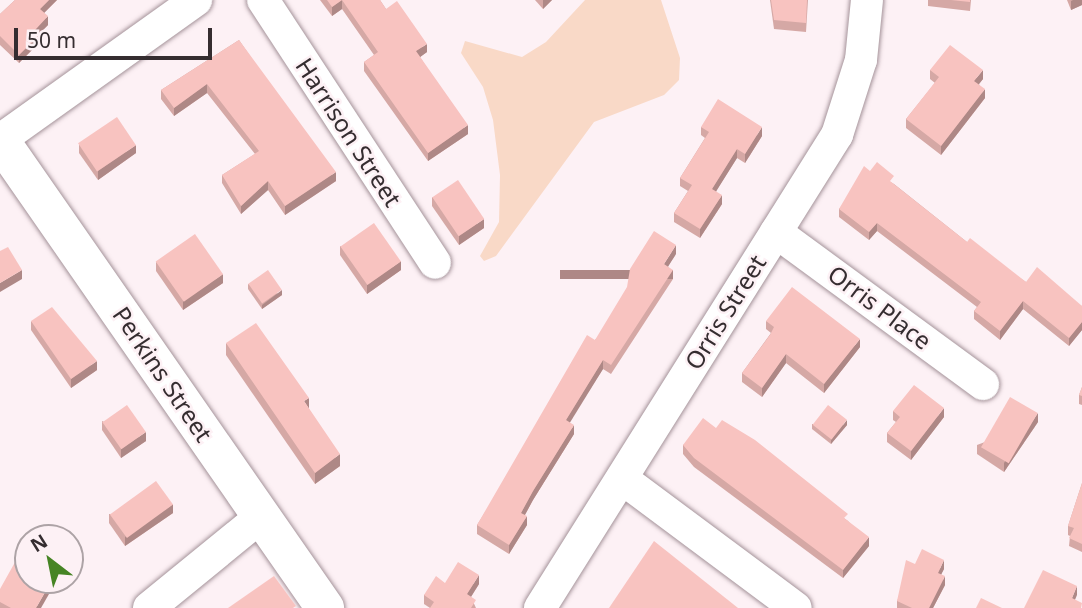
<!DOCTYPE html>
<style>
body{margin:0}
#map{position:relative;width:1082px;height:608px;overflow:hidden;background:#fdf1f5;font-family:"Noto Sans",sans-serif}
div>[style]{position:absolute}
.green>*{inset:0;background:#f9d9c7}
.roads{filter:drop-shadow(0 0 2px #a5939a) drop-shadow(0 0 2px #a5939a)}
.minor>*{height:32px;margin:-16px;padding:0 16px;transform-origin:16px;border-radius:16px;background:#fff}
.tertiary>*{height:38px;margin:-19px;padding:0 19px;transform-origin:19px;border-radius:19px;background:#fff}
.wall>*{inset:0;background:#d5a8a5}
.shaded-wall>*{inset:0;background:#ae8886;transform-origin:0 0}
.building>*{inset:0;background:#f8c3c0;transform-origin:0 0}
span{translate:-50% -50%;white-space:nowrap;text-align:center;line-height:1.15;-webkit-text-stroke:5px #fdf1f5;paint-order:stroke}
.street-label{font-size:24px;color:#352d30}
.north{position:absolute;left:14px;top:524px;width:70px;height:70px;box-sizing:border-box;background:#fdf1f5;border:2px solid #ada3a6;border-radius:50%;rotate:328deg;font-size:19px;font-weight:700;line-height:28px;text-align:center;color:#352d30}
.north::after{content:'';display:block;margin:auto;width:24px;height:32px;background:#468424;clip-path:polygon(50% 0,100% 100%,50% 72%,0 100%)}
.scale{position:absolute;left:14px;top:28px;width:198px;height:32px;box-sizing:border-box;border:4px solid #352d30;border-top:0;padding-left:9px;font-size:21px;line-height:24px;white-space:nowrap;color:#352d30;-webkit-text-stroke:5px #fdf1f5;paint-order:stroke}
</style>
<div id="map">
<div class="green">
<i style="clip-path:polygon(585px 0,661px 0,680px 58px,679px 80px,664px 95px,594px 122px,496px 256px,484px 261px,480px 256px,499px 222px,500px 175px,493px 120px,483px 87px,461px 53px,465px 41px,522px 57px,546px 42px)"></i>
</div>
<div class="roads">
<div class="minor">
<i style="left:263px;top:0;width:314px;rotate:56.8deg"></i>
<i style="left:0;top:140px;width:241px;rotate:-35.5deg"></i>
<i style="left:776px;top:232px;width:257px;rotate:36.3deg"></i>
<i style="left:624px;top:480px;width:214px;rotate:36.7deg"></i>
<i style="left:149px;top:608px;width:146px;rotate:-39.2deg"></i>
<i style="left:540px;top:608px;width:559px;rotate:-57.88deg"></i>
<i style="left:837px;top:135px;width:79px;rotate:-72.3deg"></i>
<i style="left:861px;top:60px;width:60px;rotate:-84.3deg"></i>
</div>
<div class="tertiary">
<i style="left:0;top:140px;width:570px;rotate:55.22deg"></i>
</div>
</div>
<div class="wall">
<i style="clip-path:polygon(15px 0,57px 0,44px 13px,48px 25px,39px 34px,40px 42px,19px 63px,0 45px,0 14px)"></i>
<i style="clip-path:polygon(320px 0,380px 0,386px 9px,427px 52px,420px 57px,468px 134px,428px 161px,364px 71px,364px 62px,374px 55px,342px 9px,332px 16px)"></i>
<i style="clip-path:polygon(535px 0,552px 0,543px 9px)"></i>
<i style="clip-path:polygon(770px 0,808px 0,806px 32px,774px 29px)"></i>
<i style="clip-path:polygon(928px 0,971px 0,970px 11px,928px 6px)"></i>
<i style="clip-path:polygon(1067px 0,1082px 0,1082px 5px,1071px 10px)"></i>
<i style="clip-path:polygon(239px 40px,336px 181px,285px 215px,268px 190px,241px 214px,222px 183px,222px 175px,255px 154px,207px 93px,174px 116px,161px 99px,161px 90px)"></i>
<i style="clip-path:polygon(930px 70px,983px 79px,979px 84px,985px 98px,941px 155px,906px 128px,906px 119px,935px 83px,930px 79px)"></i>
<i style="clip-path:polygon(701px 127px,762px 136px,745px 163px,737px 158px,716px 191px,722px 204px,700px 238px,674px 222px,674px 213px,688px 191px,680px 186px,680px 178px,705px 138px,701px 135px)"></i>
<i style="clip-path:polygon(79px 144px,136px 153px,98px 180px,79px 153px)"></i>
<i style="clip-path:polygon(870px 171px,894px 184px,967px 242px,1026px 282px,1082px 306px,1082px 330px,1069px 346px,1023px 309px,1000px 340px,974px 319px,974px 311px,977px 307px,877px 231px,869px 240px,839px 217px,839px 209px)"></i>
<i style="clip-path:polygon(432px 197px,484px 228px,459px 245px,432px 206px)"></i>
<i style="clip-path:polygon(340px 246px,401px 270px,367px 294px,340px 255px)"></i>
<i style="clip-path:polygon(676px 254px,668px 266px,673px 279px,611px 374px,603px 369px,569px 422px,574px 434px,533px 500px,525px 515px,527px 525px,509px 554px,477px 534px,477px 525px,595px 340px)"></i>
<i style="clip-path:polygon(156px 262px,223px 283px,183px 310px,156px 271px)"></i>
<i style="clip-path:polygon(248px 284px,282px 295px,262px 309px,248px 289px)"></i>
<i style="clip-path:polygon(31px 321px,97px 370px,71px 388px,31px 330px)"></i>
<i style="clip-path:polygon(766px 321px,860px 347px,824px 393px,786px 363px,762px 397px,742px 382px,742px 373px,771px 333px,766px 329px)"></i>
<i style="clip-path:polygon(226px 343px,309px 409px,340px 466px,315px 484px,226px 355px)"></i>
<i style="clip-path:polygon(1082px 387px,1082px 405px,1079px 404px,1079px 395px)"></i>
<i style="clip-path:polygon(893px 411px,944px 417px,911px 460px,887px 442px,887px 433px,896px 422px,893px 420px)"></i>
<i style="clip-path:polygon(102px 421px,146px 441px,121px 458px,102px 430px)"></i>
<i style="clip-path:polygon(1038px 422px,1004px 472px,977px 454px,977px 445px)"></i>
<i style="clip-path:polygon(812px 424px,847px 425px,831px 444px,812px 429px)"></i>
<i style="clip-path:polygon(716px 428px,848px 521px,869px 546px,843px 578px,694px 467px,683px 454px,683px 445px)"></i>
<i style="clip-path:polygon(1082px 483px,1082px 552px,1069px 546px,1070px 536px,1068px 535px,1068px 526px)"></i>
<i style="clip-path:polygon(173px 513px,125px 546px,109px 523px,109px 514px)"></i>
<i style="clip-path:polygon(915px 564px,944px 569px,941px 574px,945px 585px,933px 608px,897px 608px,897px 601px)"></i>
<i style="clip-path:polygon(445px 583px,479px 584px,471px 597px,476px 608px,430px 608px,424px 604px,424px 595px)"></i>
<i style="clip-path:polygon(0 589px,41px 608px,0 608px)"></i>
</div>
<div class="shaded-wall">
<i style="clip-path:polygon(49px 0,57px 0,40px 17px,40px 9px)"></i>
<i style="clip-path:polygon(342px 0,342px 9px,332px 16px,332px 7px)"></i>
<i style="clip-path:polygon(543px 0,552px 0,543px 9px)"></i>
<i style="clip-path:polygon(1073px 0,1082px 0,1082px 5px,1071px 10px,1071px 1px)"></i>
<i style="clip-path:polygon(48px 16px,48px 25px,35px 38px,35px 30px)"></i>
<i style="clip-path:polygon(40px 34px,40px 42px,19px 63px,19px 55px)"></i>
<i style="clip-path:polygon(427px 44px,427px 52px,416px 60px,416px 51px)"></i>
<i style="clip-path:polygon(983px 70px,983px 79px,974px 90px,974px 81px)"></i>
<i style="clip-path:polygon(207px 84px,207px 93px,174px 116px,174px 108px)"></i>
<i style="clip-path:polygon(985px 89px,985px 98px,941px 155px,941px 146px)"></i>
<i style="clip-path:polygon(468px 125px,468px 134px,428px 161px,428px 153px)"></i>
<i style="clip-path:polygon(762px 127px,762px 136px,745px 163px,745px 154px)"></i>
<i style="clip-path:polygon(136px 145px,136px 153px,98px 180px,98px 171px)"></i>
<i style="clip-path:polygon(737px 149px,737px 158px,712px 198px,712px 189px)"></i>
<i style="clip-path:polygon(336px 172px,336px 181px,285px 215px,285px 206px)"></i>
<i style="clip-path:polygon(268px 181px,268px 190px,241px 214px,241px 206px)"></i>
<i style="clip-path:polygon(722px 195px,722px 204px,700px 238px,700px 229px)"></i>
<i style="clip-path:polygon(484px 219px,484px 228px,459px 245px,459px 236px)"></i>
<i style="clip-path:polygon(877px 223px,877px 231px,869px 240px,869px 232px)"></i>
<i style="clip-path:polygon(676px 245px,676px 254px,664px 273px,664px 264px)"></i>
<i style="clip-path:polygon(401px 261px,401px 270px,367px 294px,367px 285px)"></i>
<i style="clip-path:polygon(22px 270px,22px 279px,0 292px,0 283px)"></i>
<i style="left:673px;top:270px;width:9px;height:113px;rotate:90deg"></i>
<i style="clip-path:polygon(223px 274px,223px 283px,183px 310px,183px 301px)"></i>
<i style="clip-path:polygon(282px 290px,282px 295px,262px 309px,262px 305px)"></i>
<i style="clip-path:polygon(1023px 301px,1023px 309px,1000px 340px,1000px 331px)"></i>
<i style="clip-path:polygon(1082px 322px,1082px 330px,1069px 346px,1069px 338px)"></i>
<i style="clip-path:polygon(860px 339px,860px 347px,824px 393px,824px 384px)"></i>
<i style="clip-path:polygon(786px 354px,786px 363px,762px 397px,762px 388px)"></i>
<i style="clip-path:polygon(603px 360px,603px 369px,566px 429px,566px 420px)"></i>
<i style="clip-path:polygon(97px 361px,97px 370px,71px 388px,71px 379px)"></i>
<i style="clip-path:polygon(309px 398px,309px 409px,304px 401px)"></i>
<i style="clip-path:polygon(944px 408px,944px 417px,911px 460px,911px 451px)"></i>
<i style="clip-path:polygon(1038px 413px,1038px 422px,1004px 472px,1004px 463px)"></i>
<i style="clip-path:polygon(847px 420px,847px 425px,831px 444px,831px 440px)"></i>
<i style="clip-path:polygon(574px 425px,574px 434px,533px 500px,521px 522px,521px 513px,533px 491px)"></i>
<i style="clip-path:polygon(146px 432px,146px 441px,121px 458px,121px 449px)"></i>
<i style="clip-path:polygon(340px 454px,340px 466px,315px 484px,315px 473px)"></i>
<i style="clip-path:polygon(173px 504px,173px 513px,125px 546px,125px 537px)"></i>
<i style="clip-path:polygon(527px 516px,527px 525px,509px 554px,509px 545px)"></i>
<i style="clip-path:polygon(869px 537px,869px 546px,843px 578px,843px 570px)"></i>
<i style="clip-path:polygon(944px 560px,944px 569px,938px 581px,938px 573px)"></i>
<i style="clip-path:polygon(479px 575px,479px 584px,467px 603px,467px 594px)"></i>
<i style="clip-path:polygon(945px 576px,945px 585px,933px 608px,929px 608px)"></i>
<i style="clip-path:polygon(52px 580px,57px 580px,41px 608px,36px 608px)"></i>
<i style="clip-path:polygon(1077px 586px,1077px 595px,1072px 607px,1072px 598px)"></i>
</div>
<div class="building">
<i style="clip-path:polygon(15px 0,49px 0,40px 9px,48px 16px,35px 30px,40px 34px,19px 55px,0 36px,0 14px)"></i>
<i style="clip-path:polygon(327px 0,380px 0,386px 9px,397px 1px,427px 44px,416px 51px,468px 125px,428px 153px,364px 62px,378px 52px,342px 0,332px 7px)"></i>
<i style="clip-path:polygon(771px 0,807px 0,806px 23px,774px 20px)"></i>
<i style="clip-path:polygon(951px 0,970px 0,970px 2px)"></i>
<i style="clip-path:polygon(239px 40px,336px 172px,285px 206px,268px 181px,241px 206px,222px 175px,259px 151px,207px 84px,174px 108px,161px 90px)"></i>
<i style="clip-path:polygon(950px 45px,983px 70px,974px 81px,985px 89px,941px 146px,906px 119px,939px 77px,930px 70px)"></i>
<i style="clip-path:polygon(718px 99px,762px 127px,745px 154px,737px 149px,712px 189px,722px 195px,700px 229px,674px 213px,692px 185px,680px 178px,709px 132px,701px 127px)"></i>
<i style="left:117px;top:117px;width:34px;height:47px;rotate:56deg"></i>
<i style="clip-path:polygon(877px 162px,894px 176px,890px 181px,967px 242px,970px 238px,1026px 282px,1037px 267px,1082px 306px,1082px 322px,1069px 338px,1023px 301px,1000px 331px,974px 311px,981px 302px,877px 223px,869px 232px,839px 209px,864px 166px,870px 171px)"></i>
<i style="left:458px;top:180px;width:47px;height:31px;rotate:56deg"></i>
<i style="left:374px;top:223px;width:47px;height:41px;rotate:55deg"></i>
<i style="clip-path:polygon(654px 231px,676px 245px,664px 264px,673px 270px,611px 365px,603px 360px,566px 420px,574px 425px,533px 491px,521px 513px,527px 516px,509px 545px,477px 525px,587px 335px,595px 340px,627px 287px,630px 269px)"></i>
<i style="left:195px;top:234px;width:49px;height:48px;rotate:55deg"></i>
<i style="clip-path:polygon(8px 247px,22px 270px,0 283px,0 251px)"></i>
<i style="left:268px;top:270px;width:24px;height:24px;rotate:55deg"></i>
<i style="clip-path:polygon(792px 287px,860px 339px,824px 384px,786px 354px,762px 388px,742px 373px,770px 335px,774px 327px,766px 321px)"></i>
<i style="clip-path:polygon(52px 307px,97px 361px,71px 379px,31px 321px)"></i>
<i style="clip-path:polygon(256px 323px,309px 398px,304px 401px,340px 454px,315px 473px,226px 343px)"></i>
<i style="clip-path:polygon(914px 385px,944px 408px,911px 451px,887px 433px,900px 417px,893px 411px)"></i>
<i style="clip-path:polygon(1082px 387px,1082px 396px,1079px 395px)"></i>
<i style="left:1010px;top:397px;width:32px;height:58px;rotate:30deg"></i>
<i style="left:127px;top:405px;width:33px;height:30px;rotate:55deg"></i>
<i style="left:828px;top:405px;width:24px;height:25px;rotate:38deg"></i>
<i style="clip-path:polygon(703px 418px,716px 428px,722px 420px,755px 440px,848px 514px,844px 518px,869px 537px,843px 570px,694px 458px,683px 445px)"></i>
<i style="left:156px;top:481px;width:29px;height:57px;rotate:54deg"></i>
<i style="clip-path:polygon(1082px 483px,1082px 544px,1069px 538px,1074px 528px,1068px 526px)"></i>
<i style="clip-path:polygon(28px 539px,28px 580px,52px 580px,36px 608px,11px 608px,0 602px,0 589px)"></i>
<i style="clip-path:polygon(654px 541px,738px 608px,609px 608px)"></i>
<i style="clip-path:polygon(922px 549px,944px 560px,938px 573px,945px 576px,929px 608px,912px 608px,897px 601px,906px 560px,915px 564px)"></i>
<i style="clip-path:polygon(458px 562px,479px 575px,467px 594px,476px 600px,471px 608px,430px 608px,434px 602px,424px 595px,436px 576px,445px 583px)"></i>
<i style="clip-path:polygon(1043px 570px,1077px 586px,1072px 598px,1082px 603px,1081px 608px,1024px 608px)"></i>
<i style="clip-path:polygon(274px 576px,296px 606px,293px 608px,228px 608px)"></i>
<i style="clip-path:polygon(981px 598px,1002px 608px,976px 608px)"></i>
</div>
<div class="street-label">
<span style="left:349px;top:132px;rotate:57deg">Harrison Street</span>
<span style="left:880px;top:307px;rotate:37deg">Orris Place</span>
<span style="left:725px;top:312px;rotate:-58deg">Orris Street</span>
<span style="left:163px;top:374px;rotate:56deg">Perkins Street</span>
</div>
<div class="north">N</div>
<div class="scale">50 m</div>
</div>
